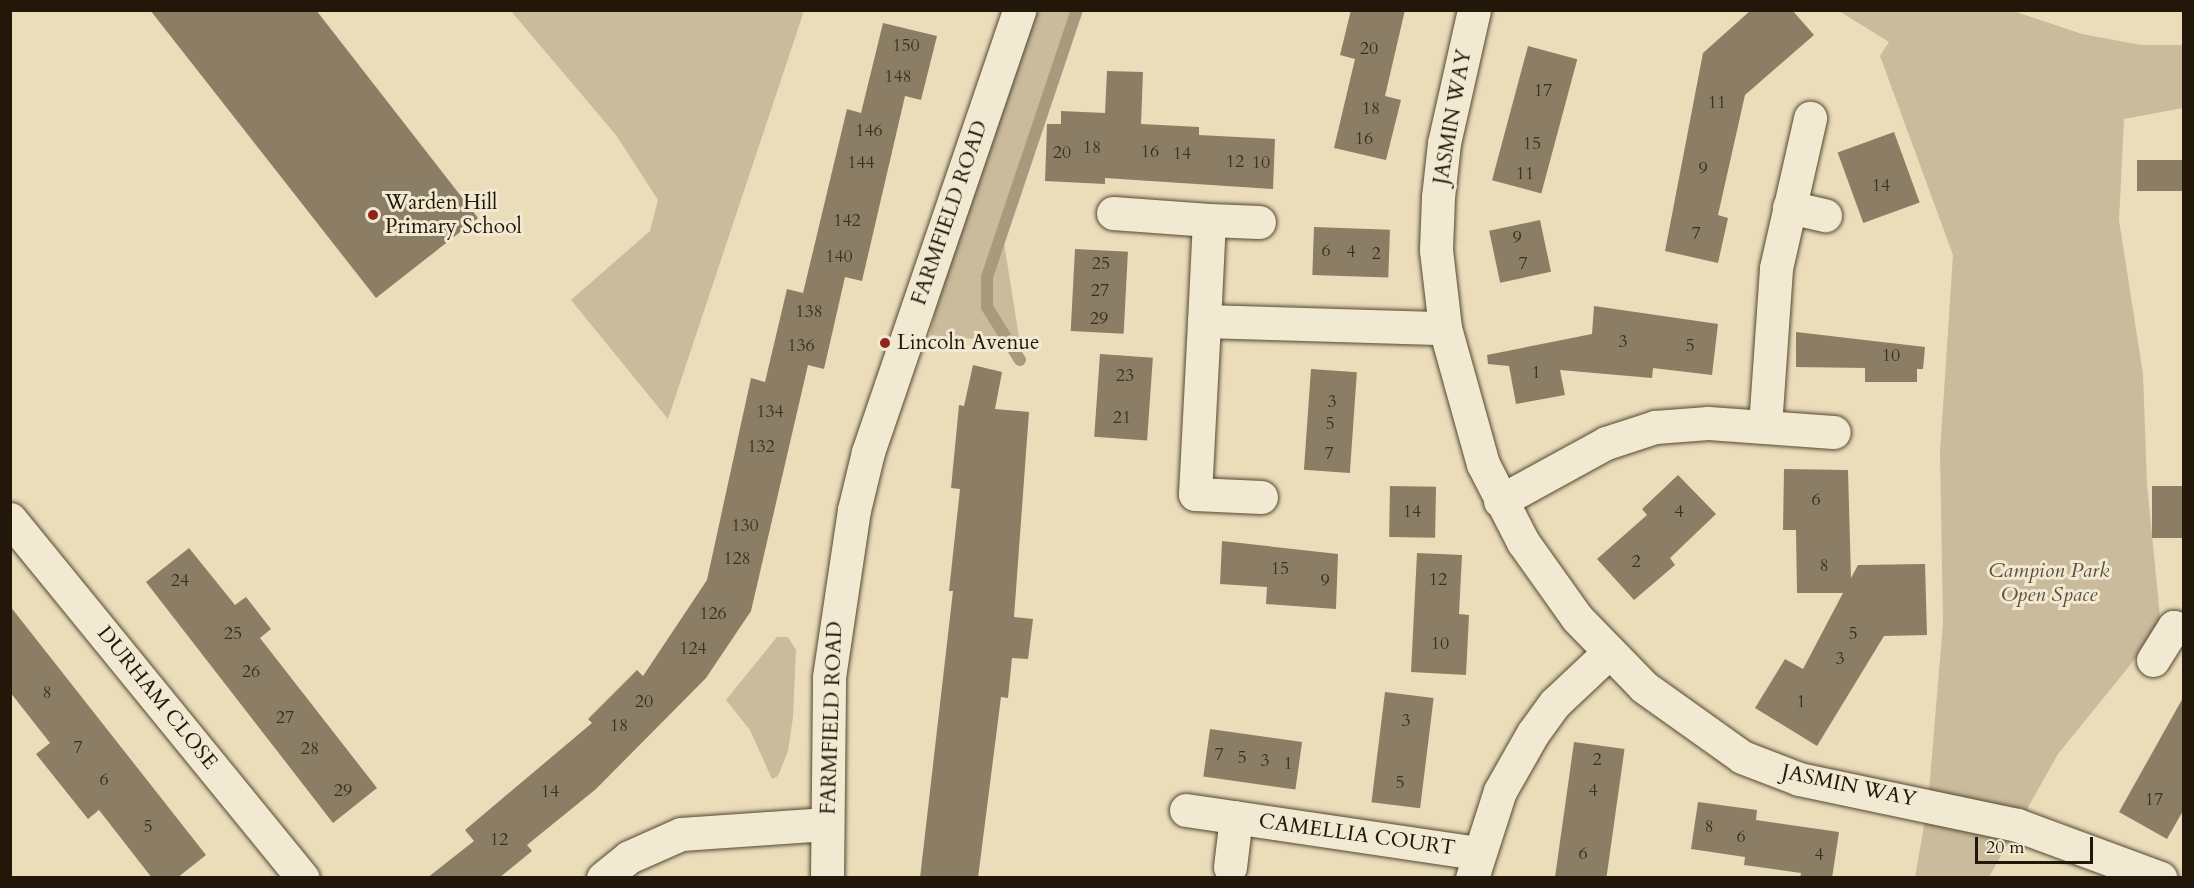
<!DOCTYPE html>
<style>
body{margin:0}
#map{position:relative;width:2194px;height:888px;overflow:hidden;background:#ebddb9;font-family:Cardo,serif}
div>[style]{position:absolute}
.green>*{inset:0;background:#c9bb9b}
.stream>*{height:12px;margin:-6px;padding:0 6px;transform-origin:6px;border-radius:6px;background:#a79a7d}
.building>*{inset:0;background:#8b7e64;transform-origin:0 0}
.roads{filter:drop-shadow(0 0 2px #544834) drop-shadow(0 0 2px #544834)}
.minor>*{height:33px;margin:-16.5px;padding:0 16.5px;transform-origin:16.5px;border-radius:16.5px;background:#f2e9d2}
.dots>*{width:16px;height:16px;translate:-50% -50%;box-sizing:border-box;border:3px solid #f2e9d2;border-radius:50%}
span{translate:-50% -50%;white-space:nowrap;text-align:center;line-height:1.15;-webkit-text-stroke:6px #f2e9d2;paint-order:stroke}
.number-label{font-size:18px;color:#3c311f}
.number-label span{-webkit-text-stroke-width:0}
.street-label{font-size:21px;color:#221708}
.poi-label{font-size:21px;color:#221708}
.left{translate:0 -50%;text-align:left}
.park-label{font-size:21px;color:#5c503b;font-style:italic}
.frame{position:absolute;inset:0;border:12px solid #221708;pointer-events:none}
.scale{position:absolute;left:1975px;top:837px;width:118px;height:27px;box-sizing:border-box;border:3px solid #221708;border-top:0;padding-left:8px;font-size:18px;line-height:21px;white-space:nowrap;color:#221708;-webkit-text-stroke:4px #f2e9d2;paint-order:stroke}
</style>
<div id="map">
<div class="green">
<i style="clip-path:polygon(511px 11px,804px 11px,668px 419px,571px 300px,650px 231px,658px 200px,616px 135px)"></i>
<i style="clip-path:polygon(1025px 11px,1077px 11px,1001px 224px,1020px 343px,930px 335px,968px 172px)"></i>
<i style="clip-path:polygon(1839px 11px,2013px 11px,2082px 34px,2141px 45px,2183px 45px,2183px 108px,2124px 119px,2119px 220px,2143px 374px,2147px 484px,2161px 627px,2058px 754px,1989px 877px,1915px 877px,1928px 803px,1943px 623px,1940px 452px,1953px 255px,1880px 56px,1889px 42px)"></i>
<i style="clip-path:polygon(777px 637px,788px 637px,796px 650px,793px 717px,788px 751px,778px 776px,772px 779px,750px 730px,726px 700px)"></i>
</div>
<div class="stream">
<i style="left:1020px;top:360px;width:62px;rotate:-121.9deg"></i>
<i style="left:987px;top:307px;width:30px;rotate:-90deg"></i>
<i style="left:987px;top:277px;width:282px;rotate:-71.4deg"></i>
</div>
<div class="building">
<i style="clip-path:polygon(150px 10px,316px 10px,478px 218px,376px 298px)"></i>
<i style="clip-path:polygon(1351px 10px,1405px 10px,1385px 96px,1401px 100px,1386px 160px,1334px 148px,1355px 59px,1340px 55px)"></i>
<i style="clip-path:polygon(1751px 10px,1792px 10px,1814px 35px,1745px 95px,1718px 215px,1728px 218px,1718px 263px,1665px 251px,1703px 53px)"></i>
<i style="clip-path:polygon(883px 23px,937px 36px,921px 100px,905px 96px,862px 281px,845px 277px,824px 369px,808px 365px,751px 611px,706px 678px,596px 789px,527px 845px,532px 851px,499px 878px,427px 878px,474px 841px,465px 830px,592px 723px,588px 719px,637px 670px,643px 676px,707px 580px,751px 378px,765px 382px,787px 289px,803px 293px,847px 109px,861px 113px)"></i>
<i style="left:1528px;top:46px;width:51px;height:139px;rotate:15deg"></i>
<i style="clip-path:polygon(1107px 71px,1143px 72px,1141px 124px,1199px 127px,1199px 135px,1275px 139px,1273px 189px,1105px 178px,1105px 184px,1045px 181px,1047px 124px,1061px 124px,1061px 111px,1105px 113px)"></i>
<i style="left:1894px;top:132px;width:75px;height:60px;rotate:70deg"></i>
<i style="left:2184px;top:160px;width:31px;height:47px;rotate:90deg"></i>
<i style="left:1540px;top:220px;width:53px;height:52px;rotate:78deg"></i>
<i style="left:1314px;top:227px;width:76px;height:48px;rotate:2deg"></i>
<i style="left:1075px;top:249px;width:53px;height:82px;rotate:3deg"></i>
<i style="clip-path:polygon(1594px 306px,1718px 324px,1712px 375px,1653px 368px,1652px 378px,1560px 370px,1565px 395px,1516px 404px,1509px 366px,1488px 364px,1487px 355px,1592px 334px)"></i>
<i style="clip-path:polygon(1796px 332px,1925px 347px,1923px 369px,1917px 369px,1917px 382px,1865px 382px,1865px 368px,1796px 367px)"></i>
<i style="left:1100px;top:354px;width:53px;height:83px;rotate:4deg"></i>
<i style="clip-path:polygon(973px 365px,1002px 372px,995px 409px,1029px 412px,1014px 617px,1033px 619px,1028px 659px,1012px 658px,1008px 698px,1001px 697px,978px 878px,920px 878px,953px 591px,949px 591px,960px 489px,951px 488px,955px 447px,959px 405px,964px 406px)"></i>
<i style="left:1311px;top:369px;width:46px;height:101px;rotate:4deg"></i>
<i style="clip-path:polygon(1784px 469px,1848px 470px,1851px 578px,1858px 565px,1925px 564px,1927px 635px,1884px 636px,1817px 746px,1755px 708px,1785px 659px,1803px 669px,1843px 593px,1797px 593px,1796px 530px,1783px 530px)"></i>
<i style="clip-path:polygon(1678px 475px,1716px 514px,1670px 558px,1675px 565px,1634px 600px,1597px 559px,1647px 515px,1642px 509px)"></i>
<i style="left:1390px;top:486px;width:46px;height:51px;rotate:1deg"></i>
<i style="left:2184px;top:486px;width:52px;height:32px;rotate:90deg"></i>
<i style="clip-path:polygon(1222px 541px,1338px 554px,1336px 609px,1266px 604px,1267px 587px,1220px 584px)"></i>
<i style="clip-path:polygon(189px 548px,235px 605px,246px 597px,271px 629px,260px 638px,377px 788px,333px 823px,146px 582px)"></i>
<i style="clip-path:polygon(1417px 553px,1462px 555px,1459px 614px,1469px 615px,1466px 675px,1411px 672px)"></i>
<i style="clip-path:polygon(10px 606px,206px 855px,177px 878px,152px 878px,99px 810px,88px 819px,36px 754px,50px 743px,10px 692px)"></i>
<i style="left:1385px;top:692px;width:49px;height:111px;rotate:7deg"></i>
<i style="clip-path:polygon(2184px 696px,2184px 809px,2167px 839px,2119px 812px)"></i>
<i style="left:1210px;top:729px;width:93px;height:48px;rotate:8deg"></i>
<i style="left:1574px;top:742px;width:51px;height:138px;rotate:8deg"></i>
<i style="clip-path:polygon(1698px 802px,1757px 810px,1756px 820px,1839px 832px,1832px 878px,1800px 878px,1801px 873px,1744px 865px,1745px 857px,1691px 849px)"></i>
</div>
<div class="roads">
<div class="minor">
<i style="left:1474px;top:10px;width:136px;rotate:102.7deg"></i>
<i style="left:1444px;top:143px;width:54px;rotate:96.3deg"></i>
<i style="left:1438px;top:197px;width:53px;rotate:92.2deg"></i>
<i style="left:1436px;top:250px;width:79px;rotate:83.4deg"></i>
<i style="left:1445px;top:328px;width:141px;rotate:74.4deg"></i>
<i style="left:1483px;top:464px;width:88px;rotate:62.9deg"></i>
<i style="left:1523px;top:542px;width:93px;rotate:54.6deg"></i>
<i style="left:1577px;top:618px;width:96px;rotate:45.8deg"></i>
<i style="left:1644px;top:687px;width:120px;rotate:35.5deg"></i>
<i style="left:1742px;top:757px;width:61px;rotate:21.1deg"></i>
<i style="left:1799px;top:779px;width:223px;rotate:11.9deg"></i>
<i style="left:2017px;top:825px;width:153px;rotate:20.3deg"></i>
<i style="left:1789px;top:207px;width:37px;rotate:13deg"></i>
<i style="left:1113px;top:213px;width:96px;rotate:4.2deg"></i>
<i style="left:1209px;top:220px;width:101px;rotate:92.8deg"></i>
<i style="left:1209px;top:220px;width:50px;rotate:2.3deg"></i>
<i style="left:1765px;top:426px;width:158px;rotate:-86deg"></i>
<i style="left:1776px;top:268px;width:154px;rotate:-77.2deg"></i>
<i style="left:1261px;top:497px;width:66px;rotate:-177.4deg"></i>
<i style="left:1195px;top:494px;width:173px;rotate:-87deg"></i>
<i style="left:1204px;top:321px;width:241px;rotate:1.7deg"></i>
<i style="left:1500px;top:501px;width:121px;rotate:-28.7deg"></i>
<i style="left:1606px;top:443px;width:52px;rotate:-18.1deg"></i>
<i style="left:1655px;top:427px;width:53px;rotate:-4.3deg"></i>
<i style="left:1708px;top:423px;width:126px;rotate:4.1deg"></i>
<i style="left:10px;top:519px;width:463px;rotate:50.8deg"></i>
<i style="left:2153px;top:660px;width:39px;rotate:-58deg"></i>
<i style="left:2174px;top:627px;width:10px;rotate:17deg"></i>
<i style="left:1186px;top:810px;width:295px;rotate:8.4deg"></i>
<i style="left:1230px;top:867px;width:50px;rotate:-83.2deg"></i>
<i style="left:603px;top:878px;width:33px;rotate:-39deg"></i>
<i style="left:629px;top:857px;width:57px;rotate:-23.9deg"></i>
<i style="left:681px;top:834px;width:146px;rotate:-3.9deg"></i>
<i style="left:827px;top:878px;width:201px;rotate:-89.4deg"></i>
<i style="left:829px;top:677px;width:169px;rotate:-81.5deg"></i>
<i style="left:854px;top:510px;width:60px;rotate:-76.4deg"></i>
<i style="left:868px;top:452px;width:467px;rotate:-71.1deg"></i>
<i style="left:1472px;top:878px;width:91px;rotate:-72.2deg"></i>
<i style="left:1500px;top:791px;width:67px;rotate:-60.4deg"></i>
<i style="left:1533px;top:733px;width:37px;rotate:-54deg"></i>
<i style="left:1555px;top:703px;width:73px;rotate:-43.3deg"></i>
</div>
</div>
<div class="dots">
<i style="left:373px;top:215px;background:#8f2418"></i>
<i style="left:885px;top:343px;background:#8f2418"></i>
</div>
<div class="number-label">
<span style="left:906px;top:46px">150</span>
<span style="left:1369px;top:49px">20</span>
<span style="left:898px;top:77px">148</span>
<span style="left:1543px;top:91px">17</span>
<span style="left:1717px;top:103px">11</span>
<span style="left:1371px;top:109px">18</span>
<span style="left:869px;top:131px">146</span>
<span style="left:1364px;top:139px">16</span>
<span style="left:1532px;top:144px">15</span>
<span style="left:1092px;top:148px">18</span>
<span style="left:1150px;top:152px">16</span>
<span style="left:1062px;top:153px">20</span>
<span style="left:1182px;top:154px">14</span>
<span style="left:1235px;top:162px">12</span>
<span style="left:861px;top:163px">144</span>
<span style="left:1261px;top:163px">10</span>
<span style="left:1703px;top:169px">9</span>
<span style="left:1525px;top:174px">11</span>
<span style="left:1881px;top:186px">14</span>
<span style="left:847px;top:221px">142</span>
<span style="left:1696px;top:234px">7</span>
<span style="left:1517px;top:238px">9</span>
<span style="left:1326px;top:251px">6</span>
<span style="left:1351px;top:252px">4</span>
<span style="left:1376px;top:254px">2</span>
<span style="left:839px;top:257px">140</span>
<span style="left:1101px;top:264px">25</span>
<span style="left:1523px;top:264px">7</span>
<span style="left:1100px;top:291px">27</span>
<span style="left:809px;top:312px">138</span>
<span style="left:1099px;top:319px">29</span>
<span style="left:1623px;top:342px">3</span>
<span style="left:801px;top:346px">136</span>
<span style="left:1690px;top:346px">5</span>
<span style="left:1891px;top:356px">10</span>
<span style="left:1536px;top:373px">1</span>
<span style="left:1125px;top:376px">23</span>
<span style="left:1332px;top:402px">3</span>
<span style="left:770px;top:412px">134</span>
<span style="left:1122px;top:418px">21</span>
<span style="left:1330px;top:424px">5</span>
<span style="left:761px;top:447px">132</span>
<span style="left:1329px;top:454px">7</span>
<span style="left:1816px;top:500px">6</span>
<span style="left:1412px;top:512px">14</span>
<span style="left:1679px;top:512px">4</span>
<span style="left:745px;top:526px">130</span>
<span style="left:737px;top:559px">128</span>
<span style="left:1636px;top:562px">2</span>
<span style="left:1824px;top:566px">8</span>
<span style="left:1280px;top:569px">15</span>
<span style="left:1438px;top:580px">12</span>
<span style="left:180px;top:581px">24</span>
<span style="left:1325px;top:581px">9</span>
<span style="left:713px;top:614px">126</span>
<span style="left:233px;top:634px">25</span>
<span style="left:1853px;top:634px">5</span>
<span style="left:1440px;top:644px">10</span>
<span style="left:693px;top:649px">124</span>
<span style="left:1840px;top:659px">3</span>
<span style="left:251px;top:672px">26</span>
<span style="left:47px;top:693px">8</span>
<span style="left:644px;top:702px">20</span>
<span style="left:1801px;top:702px">1</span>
<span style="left:285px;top:718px">27</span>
<span style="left:1406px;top:721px">3</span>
<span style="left:619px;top:726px">18</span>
<span style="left:78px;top:748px">7</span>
<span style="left:310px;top:749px">28</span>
<span style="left:1219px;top:755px">7</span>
<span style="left:1242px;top:758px">5</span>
<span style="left:1597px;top:760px">2</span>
<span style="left:1265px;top:761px">3</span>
<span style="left:1288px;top:764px">1</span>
<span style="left:104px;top:780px">6</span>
<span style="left:1400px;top:783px">5</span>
<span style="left:343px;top:791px">29</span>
<span style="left:1593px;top:791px">4</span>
<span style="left:550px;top:792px">14</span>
<span style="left:2154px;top:800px">17</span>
<span style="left:148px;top:827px">5</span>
<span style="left:1709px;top:827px">8</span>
<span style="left:1741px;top:837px">6</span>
<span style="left:499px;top:840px">12</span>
<span style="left:1583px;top:854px">6</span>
<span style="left:1819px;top:855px">4</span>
</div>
<div class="street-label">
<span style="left:1453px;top:117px;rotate:-80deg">JASMIN WAY</span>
<span style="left:950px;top:213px;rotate:-71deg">FARMFIELD ROAD</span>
<span style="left:157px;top:698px;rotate:51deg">DURHAM CLOSE</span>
<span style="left:832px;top:718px;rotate:-88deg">FARMFIELD ROAD</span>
<span style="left:1849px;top:786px;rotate:12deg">JASMIN WAY</span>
<span style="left:1357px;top:835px;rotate:8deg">CAMELLIA COURT</span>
</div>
<div class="poi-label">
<span class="left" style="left:385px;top:215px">Warden Hill<br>Primary School</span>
<span class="left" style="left:897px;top:343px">Lincoln Avenue</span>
</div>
<div class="park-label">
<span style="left:2049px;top:583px">Campion Park<br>Open Space</span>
</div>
<div class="frame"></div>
<div class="scale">20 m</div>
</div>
